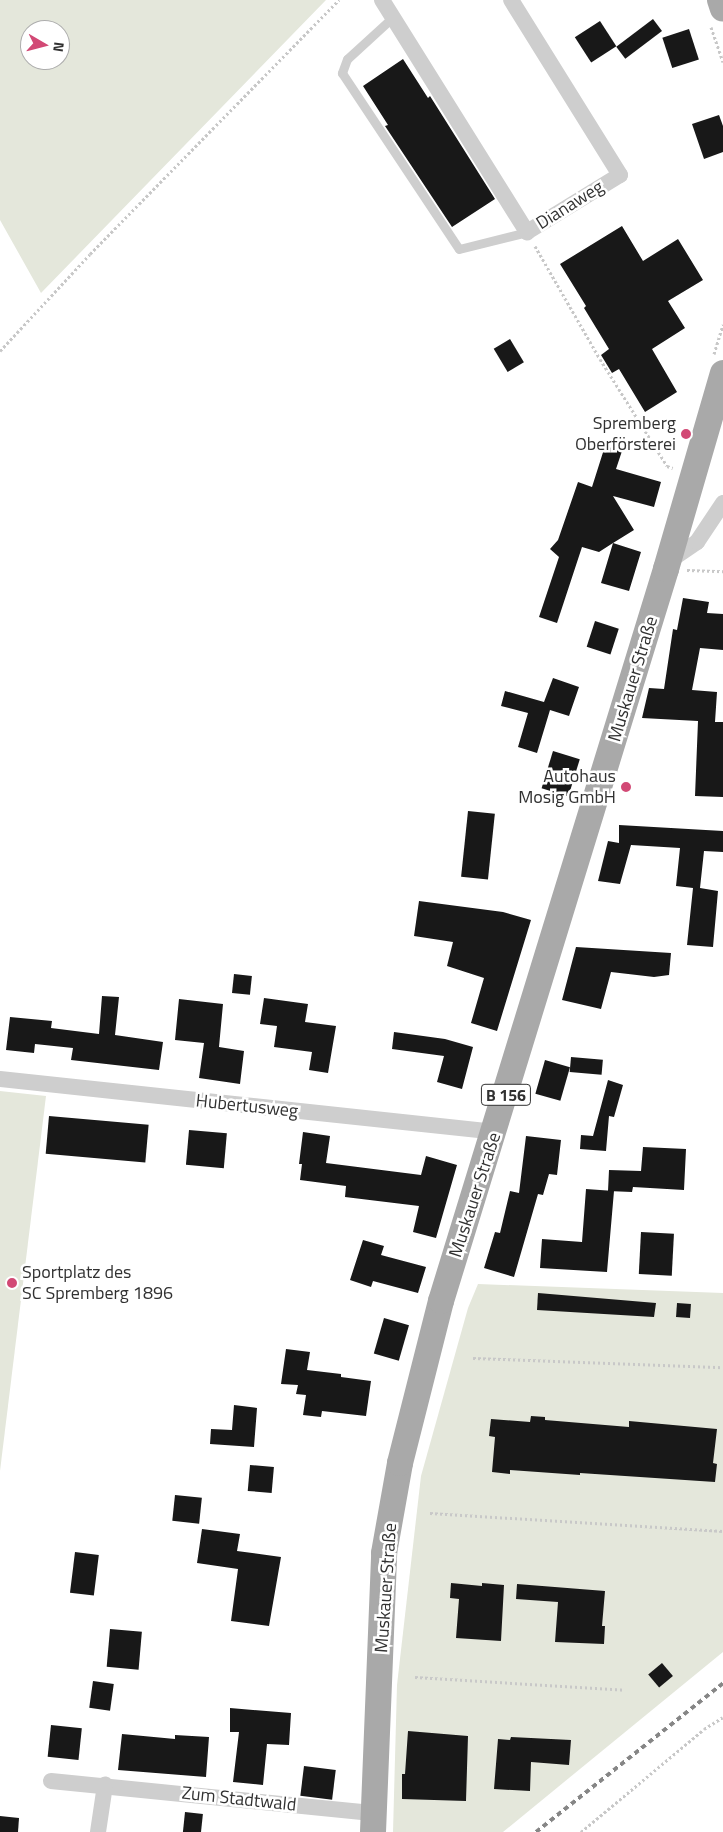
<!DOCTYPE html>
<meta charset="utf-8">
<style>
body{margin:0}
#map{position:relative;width:723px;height:1832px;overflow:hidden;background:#fff;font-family:"Titillium Web",sans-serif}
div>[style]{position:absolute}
.green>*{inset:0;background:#e4e7db}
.building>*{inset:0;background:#181818;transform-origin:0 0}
.path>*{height:3px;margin-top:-1.5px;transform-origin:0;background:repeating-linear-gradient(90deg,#c8c8c8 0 2.5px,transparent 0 5px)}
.lane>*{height:9px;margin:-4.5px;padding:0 4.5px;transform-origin:4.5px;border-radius:4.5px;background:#cecece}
.street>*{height:16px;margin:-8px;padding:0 8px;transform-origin:8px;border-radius:8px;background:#cecece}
.primary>*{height:26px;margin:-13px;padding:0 13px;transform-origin:13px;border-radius:13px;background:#a9a9a9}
.rail>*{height:4px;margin-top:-2px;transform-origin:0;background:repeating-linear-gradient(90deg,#868686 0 5px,transparent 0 9px)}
.dots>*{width:14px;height:14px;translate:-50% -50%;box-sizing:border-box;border:2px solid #fff;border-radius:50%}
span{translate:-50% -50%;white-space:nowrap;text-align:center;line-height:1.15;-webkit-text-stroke:5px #fff;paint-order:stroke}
.shield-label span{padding:1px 4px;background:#fff;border:1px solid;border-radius:4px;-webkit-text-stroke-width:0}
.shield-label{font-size:16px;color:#313131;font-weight:700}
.street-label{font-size:18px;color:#313131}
.poi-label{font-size:18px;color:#313131}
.right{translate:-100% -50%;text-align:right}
.left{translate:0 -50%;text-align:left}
.north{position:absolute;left:20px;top:20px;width:50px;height:50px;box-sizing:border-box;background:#fff;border:1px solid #adadad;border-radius:50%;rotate:98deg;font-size:14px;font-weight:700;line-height:20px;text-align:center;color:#313131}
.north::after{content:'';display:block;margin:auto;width:18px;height:22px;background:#d24975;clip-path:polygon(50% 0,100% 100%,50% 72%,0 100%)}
</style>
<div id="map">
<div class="green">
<i style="clip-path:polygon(evenodd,0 0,326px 0,41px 293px,0 220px,0 0,30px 30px,60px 30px,60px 60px,30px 60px,30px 30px)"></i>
<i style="clip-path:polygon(0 1091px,46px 1096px,0 1471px)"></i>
<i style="clip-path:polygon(478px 1284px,723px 1293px,723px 1652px,503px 1832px,393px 1832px,397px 1685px,421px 1476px,468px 1308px)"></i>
</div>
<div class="building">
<i style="left:653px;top:19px;width:15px;height:46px;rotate:53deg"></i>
<i style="left:600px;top:21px;width:30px;height:30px;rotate:57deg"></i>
<i style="left:689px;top:29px;width:32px;height:28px;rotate:72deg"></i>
<i style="clip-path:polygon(403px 59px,428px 98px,430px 96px,495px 199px,452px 227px,385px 126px,388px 125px,363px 86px)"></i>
<i style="clip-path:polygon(719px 115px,723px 126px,723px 152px,704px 159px,692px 124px)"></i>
<i style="clip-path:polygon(622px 226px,643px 261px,678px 239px,703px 280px,668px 301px,685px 328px,652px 349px,677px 392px,645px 412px,619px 369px,612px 373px,601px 355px,609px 349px,584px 308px,586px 306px,560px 264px)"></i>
<i style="left:510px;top:339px;width:27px;height:19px;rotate:59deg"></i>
<i style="clip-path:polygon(605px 446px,622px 451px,616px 469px,661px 482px,654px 507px,613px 496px,634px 530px,613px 543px,641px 552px,629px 591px,601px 583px,613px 543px,599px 552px,582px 547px,557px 623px,539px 617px,559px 557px,550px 549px,558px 540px,578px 482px,592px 487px)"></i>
<i style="clip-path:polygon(683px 598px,709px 602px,707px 613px,723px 614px,723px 650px,700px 648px,692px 690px,717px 692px,715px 722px,723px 722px,723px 797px,695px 796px,698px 721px,642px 718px,649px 688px,664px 689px,673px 629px,677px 630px)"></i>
<i style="left:595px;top:621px;width:25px;height:27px;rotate:18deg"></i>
<i style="clip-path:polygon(553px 678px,579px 687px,569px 716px,550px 710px,537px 753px,518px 747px,528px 713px,501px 706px,505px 691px,544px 702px)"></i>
<i style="left:553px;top:751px;width:28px;height:39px;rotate:17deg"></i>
<i style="left:468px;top:811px;width:27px;height:66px;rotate:6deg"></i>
<i style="clip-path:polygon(619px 825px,723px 831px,723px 852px,704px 851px,700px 888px,718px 891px,713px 947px,687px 945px,693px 888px,676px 886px,680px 848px,631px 845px,620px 884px,598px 881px,608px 841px,619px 843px)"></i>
<i style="clip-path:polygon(419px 901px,503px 912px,531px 920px,497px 1031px,471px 1023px,484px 978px,447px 966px,453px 942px,414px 936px)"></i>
<i style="clip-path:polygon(576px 947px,671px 953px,669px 975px,654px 977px,611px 972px,601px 1009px,562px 1000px)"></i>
<i style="left:234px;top:974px;width:18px;height:19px;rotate:6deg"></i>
<i style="clip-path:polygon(102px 996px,119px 997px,115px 1035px,163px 1042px,159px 1070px,71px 1060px,73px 1048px,35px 1044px,34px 1053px,6px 1050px,10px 1017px,52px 1021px,51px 1028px,99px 1034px)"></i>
<i style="clip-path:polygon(264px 998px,308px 1004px,305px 1022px,336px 1026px,328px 1073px,309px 1070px,312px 1052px,274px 1047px,277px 1026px,260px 1024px)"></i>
<i style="clip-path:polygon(179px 999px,223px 1004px,219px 1047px,244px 1051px,240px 1084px,199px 1078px,204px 1043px,175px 1040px)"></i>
<i style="clip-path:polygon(394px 1032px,445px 1039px,473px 1047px,462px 1089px,437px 1082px,444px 1056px,392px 1049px)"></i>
<i style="left:571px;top:1057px;width:32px;height:15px;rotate:5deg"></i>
<i style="left:545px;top:1060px;width:26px;height:35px;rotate:16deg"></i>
<i style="clip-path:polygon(608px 1080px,623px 1085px,614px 1117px,609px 1116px,606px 1151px,580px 1149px,581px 1135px,593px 1136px)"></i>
<i style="left:49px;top:1116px;width:100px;height:38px;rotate:5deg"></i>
<i style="left:189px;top:1130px;width:38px;height:35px;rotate:5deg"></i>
<i style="clip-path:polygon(303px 1132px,330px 1136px,326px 1163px,421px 1175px,426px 1156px,457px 1165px,436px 1238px,413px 1232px,419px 1206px,345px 1197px,346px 1186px,300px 1180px,302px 1164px,299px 1164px)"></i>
<i style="clip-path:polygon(526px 1136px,561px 1140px,557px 1175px,549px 1174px,543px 1195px,538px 1194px,514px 1277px,484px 1268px,495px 1232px,500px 1233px,510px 1191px,519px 1193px)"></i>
<i style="clip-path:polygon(643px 1147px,686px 1149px,684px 1190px,633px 1187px,632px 1192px,608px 1191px,609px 1170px,641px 1171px)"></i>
<i style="clip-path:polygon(586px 1189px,614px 1191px,607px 1272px,540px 1268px,542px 1239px,582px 1242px)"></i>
<i style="left:641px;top:1232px;width:33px;height:42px;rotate:3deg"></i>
<i style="clip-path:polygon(363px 1240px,384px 1246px,381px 1255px,426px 1267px,418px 1293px,373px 1281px,371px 1287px,350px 1280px)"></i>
<i style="clip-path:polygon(538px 1293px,656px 1303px,654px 1317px,537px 1310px)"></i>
<i style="left:677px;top:1303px;width:14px;height:14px;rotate:4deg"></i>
<i style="left:384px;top:1318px;width:26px;height:37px;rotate:16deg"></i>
<i style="clip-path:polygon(286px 1349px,310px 1352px,307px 1370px,341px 1374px,341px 1377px,371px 1381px,366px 1416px,322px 1411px,321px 1417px,303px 1415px,306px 1395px,296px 1394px,298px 1385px,281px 1384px)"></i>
<i style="clip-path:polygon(234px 1405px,257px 1408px,254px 1447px,210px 1444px,211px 1429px,232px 1430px)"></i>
<i style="clip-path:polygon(531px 1416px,545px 1417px,545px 1420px,629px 1427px,629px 1421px,717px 1429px,713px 1463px,717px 1464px,715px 1482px,580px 1473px,580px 1475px,510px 1470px,510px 1474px,492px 1472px,495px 1437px,489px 1436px,491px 1419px,530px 1422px)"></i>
<i style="left:250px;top:1465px;width:24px;height:26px;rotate:5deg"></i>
<i style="left:175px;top:1495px;width:27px;height:26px;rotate:6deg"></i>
<i style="clip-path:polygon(202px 1529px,240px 1534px,237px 1551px,281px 1557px,269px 1626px,231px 1621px,238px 1569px,197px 1563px)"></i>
<i style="left:75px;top:1552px;width:24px;height:41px;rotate:7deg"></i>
<i style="clip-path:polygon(451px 1583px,482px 1586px,482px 1583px,504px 1585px,501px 1641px,456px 1638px,459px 1599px,450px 1598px)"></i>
<i style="clip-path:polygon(517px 1584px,605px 1591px,602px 1626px,605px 1626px,604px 1644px,555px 1642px,558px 1602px,516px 1599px)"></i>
<i style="left:110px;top:1629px;width:32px;height:38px;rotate:5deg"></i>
<i style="left:662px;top:1663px;width:17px;height:18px;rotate:50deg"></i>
<i style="left:93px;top:1681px;width:21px;height:27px;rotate:8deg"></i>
<i style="clip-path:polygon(230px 1708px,291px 1713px,289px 1745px,267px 1744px,263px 1785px,233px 1782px,239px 1732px,230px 1732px)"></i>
<i style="left:51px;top:1725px;width:31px;height:32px;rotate:6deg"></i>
<i style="clip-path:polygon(408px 1731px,468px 1736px,466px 1801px,402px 1799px,402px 1774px,405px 1774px)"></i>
<i style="clip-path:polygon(122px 1734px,175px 1739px,175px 1735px,209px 1737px,206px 1777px,118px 1770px)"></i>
<i style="clip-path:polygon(511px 1737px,571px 1740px,569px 1765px,531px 1762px,530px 1791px,494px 1789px,498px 1739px,510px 1740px)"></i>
<i style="left:304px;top:1766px;width:32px;height:30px;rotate:7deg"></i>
<i style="left:185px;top:1812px;width:18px;height:20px;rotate:6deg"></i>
<i style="clip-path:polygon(0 1816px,19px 1818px,18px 1832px,0 1832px)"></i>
</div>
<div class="path">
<i style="left:711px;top:27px;width:37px;rotate:71deg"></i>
<i style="left:535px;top:246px;width:130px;rotate:60.1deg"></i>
<i style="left:600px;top:359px;width:126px;rotate:57.9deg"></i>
<i style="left:667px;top:466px;width:6px;rotate:18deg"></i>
<i style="left:0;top:351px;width:132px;rotate:-47.1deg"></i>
<i style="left:90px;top:254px;width:356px;rotate:-45.6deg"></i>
<i style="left:714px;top:354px;width:31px;rotate:-73deg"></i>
<i style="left:687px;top:570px;width:36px;rotate:2deg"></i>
<i style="left:473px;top:1358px;width:250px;rotate:2.1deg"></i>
<i style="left:430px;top:1513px;width:294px;rotate:3.5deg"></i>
<i style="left:415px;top:1677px;width:210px;rotate:3.5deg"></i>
<i style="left:581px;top:1832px;width:160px;rotate:-39.9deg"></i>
<i style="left:704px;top:1729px;width:22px;rotate:-32deg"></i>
</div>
<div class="lane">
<i style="left:393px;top:17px;width:62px;rotate:137.6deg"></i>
<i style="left:347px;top:59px;width:15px;rotate:110deg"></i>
<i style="left:342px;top:73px;width:211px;rotate:56.4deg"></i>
<i style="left:459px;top:249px;width:70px;rotate:-14deg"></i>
</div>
<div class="street">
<i style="left:382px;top:0;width:274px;rotate:58deg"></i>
<i style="left:527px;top:232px;width:109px;rotate:-31.5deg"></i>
<i style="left:620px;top:175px;width:206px;rotate:-121.9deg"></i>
<i style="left:669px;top:561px;width:34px;rotate:-34deg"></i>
<i style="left:697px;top:542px;width:47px;rotate:-56.3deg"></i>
<i style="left:0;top:1079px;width:498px;rotate:6.1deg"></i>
<i style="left:51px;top:1781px;width:325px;rotate:5.7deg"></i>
<i style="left:98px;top:1832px;width:48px;rotate:-81.5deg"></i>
</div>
<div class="primary">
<i style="left:720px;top:0;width:9px;rotate:72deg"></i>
<i style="left:373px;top:1832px;width:279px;rotate:-87.7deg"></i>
<i style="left:384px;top:1553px;width:91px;rotate:-79.9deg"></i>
<i style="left:400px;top:1463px;width:167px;rotate:-75.8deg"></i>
<i style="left:441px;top:1301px;width:766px;rotate:-72.91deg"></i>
<i style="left:666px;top:569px;width:204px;rotate:-73.8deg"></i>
</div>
<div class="rail">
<i style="left:536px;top:1832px;width:239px;rotate:-38.5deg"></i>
</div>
<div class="dots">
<i style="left:686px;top:434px;background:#d24975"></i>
<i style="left:626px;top:787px;background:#d24975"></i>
<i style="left:12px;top:1283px;background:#d24975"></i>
</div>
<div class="shield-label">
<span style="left:506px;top:1095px">B 156</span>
</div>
<div class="street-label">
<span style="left:570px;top:205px;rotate:-32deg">Dianaweg</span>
<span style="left:633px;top:679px;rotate:-73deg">Muskauer Straße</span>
<span style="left:247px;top:1106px;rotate:6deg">Hubertusweg</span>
<span style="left:475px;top:1195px;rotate:-72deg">Muskauer Straße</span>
<span style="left:386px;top:1588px;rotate:-86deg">Muskauer Straße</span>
<span style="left:239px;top:1799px;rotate:6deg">Zum Stadtwald</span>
</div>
<div class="poi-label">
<span class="right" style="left:676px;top:434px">Spremberg<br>Oberförsterei</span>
<span class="right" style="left:616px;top:787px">Autohaus<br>Mosig GmbH</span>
<span class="left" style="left:22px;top:1283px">Sportplatz des<br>SC Spremberg 1896</span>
</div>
<div class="north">N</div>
</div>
